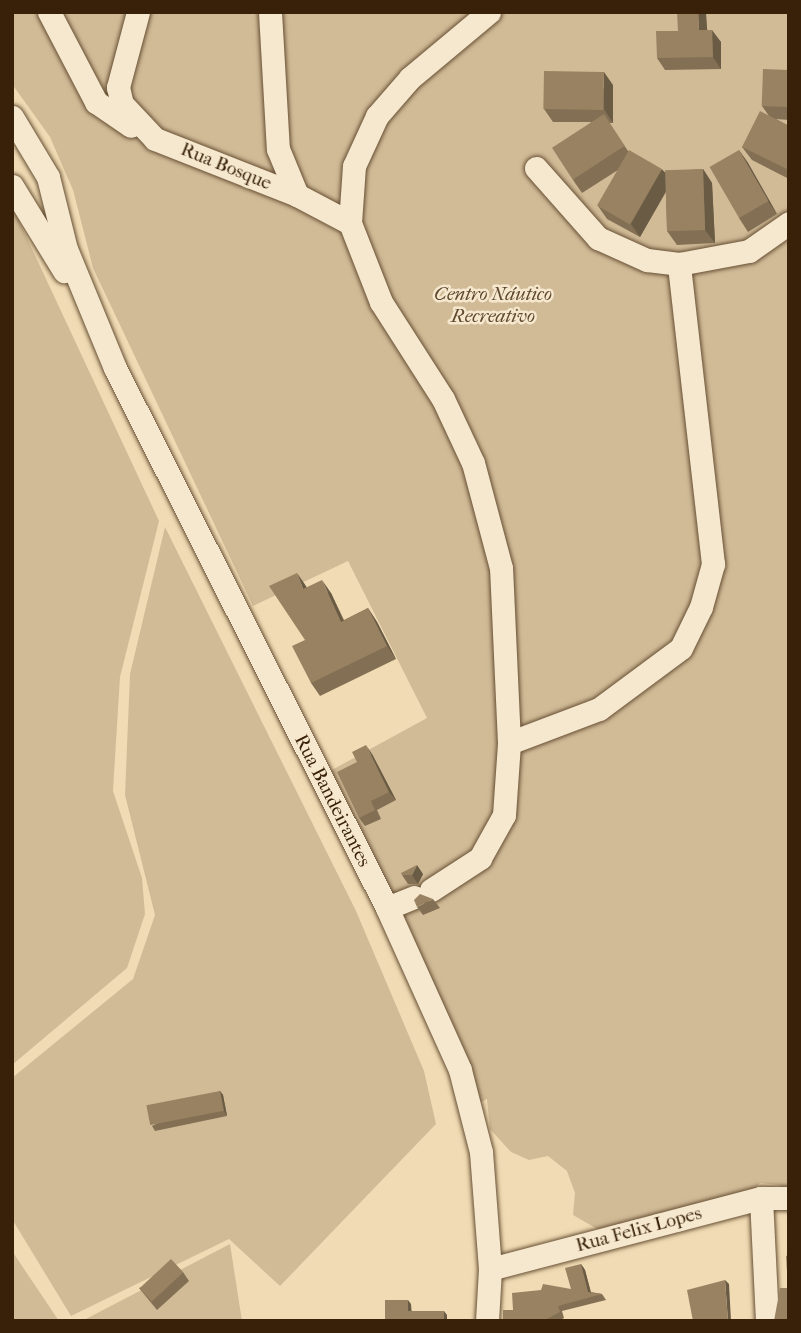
<!DOCTYPE html>
<meta charset="utf-8">
<style>
body{margin:0}
#map{position:relative;width:801px;height:1333px;overflow:hidden;background:#f0dbb4;font-family:"IM FELL French Canon",serif}
div>[style]{position:absolute}
.green>*{inset:0;background:#d1bb97}
.roads{filter:drop-shadow(0 0 2px #675034) drop-shadow(0 0 2px #675034)}
.minor>*{height:23px;margin:-11.5px;padding:0 11.5px;transform-origin:11.5px;border-radius:11.5px;background:#f5e8ce}
.wall>*{inset:0;background:#837054}
.shaded-wall>*{inset:0;background:#6a5b45}
.building>*{inset:0;background:#988262;transform-origin:0 0}
span{translate:-50% -50%;white-space:nowrap;text-align:center;line-height:1.15;-webkit-text-stroke:5px #f5e8ce;paint-order:stroke}
.street-label{font-size:19px;color:#392109}
.park-label{font-size:19px;color:#5f482c;font-style:italic}
.frame{position:absolute;inset:0;border:14px solid #392109;pointer-events:none}
</style>
<div id="map">
<div class="green">
<i style="clip-path:polygon(12px 12px,789px 12px,789px 1194px,780px 1185px,760px 1183px,749px 1195px,599px 1230px,573px 1215px,575px 1193px,567px 1171px,548px 1156px,529px 1160px,511px 1152px,490px 1129px,487px 1099px,477px 1104px,330px 771px,427px 718px,348px 561px,253px 606px,93px 268px,73px 190px,50px 137px,12px 84px)"></i>
<i style="clip-path:polygon(12px 206px,159px 521px,120px 677px,113px 791px,142px 878px,145px 914px,127px 968px,12px 1065px)"></i>
<i style="clip-path:polygon(165px 527px,356px 911px,424px 1071px,436px 1124px,280px 1286px,229px 1239px,71px 1316px,12px 1219px,12px 1078px,133px 979px,155px 915px,125px 795px,130px 674px)"></i>
<i style="clip-path:polygon(230px 1244px,242px 1321px,82px 1321px)"></i>
<i style="clip-path:polygon(12px 1251px,59px 1321px,12px 1321px)"></i>
</div>
<div class="roads">
<div class="minor">
<i style="left:49px;top:12px;width:102px;rotate:62.4deg"></i>
<i style="left:96px;top:102px;width:42px;rotate:34.4deg"></i>
<i style="left:138px;top:12px;width:78px;rotate:104.9deg"></i>
<i style="left:118px;top:87px;width:17px;rotate:77deg"></i>
<i style="left:122px;top:104px;width:48px;rotate:46.7deg"></i>
<i style="left:155px;top:139px;width:153px;rotate:21.5deg"></i>
<i style="left:270px;top:12px;width:137px;rotate:86.7deg"></i>
<i style="left:278px;top:149px;width:50px;rotate:67.6deg"></i>
<i style="left:297px;top:195px;width:60px;rotate:27.8deg"></i>
<i style="left:12px;top:117px;width:70px;rotate:59deg"></i>
<i style="left:48px;top:177px;width:74px;rotate:76deg"></i>
<i style="left:66px;top:249px;width:129px;rotate:67.6deg"></i>
<i style="left:115px;top:368px;width:605px;rotate:63.27deg"></i>
<i style="left:387px;top:908px;width:178px;rotate:65.7deg"></i>
<i style="left:460px;top:1070px;width:85px;rotate:75.6deg"></i>
<i style="left:481px;top:1152px;width:117px;rotate:85.6deg"></i>
<i style="left:490px;top:1269px;width:52px;rotate:93.3deg"></i>
<i style="left:536px;top:168px;width:94px;rotate:48.5deg"></i>
<i style="left:598px;top:238px;width:54px;rotate:24.2deg"></i>
<i style="left:647px;top:260px;width:32px;rotate:7deg"></i>
<i style="left:679px;top:264px;width:71px;rotate:-10.5deg"></i>
<i style="left:749px;top:251px;width:49px;rotate:-35deg"></i>
<i style="left:12px;top:186px;width:100px;rotate:58.5deg"></i>
<i style="left:509px;top:743px;width:96px;rotate:-20.7deg"></i>
<i style="left:599px;top:709px;width:102px;rotate:-36.6deg"></i>
<i style="left:681px;top:648px;width:46px;rotate:-64deg"></i>
<i style="left:701px;top:607px;width:45px;rotate:-74.4deg"></i>
<i style="left:713px;top:564px;width:302px;rotate:-96.5deg"></i>
<i style="left:431px;top:890px;width:59px;rotate:-33.1deg"></i>
<i style="left:480px;top:858px;width:49px;rotate:-60.8deg"></i>
<i style="left:504px;top:815px;width:72px;rotate:-86deg"></i>
<i style="left:509px;top:743px;width:175px;rotate:-92.6deg"></i>
<i style="left:501px;top:568px;width:109px;rotate:-104.9deg"></i>
<i style="left:473px;top:463px;width:71px;rotate:-115.1deg"></i>
<i style="left:443px;top:399px;width:115px;rotate:-122.6deg"></i>
<i style="left:381px;top:302px;width:85px;rotate:-111.4deg"></i>
<i style="left:350px;top:223px;width:57px;rotate:-86deg"></i>
<i style="left:354px;top:166px;width:55px;rotate:-65.3deg"></i>
<i style="left:377px;top:116px;width:50px;rotate:-49deg"></i>
<i style="left:410px;top:78px;width:103px;rotate:-39.9deg"></i>
<i style="left:387px;top:908px;width:29px;rotate:-22deg"></i>
<i style="left:761px;top:1198px;width:123px;rotate:87.2deg"></i>
<i style="left:490px;top:1269px;width:280px;rotate:-14.7deg"></i>
<i style="left:761px;top:1198px;width:28px"></i>
</div>
</div>
<div class="wall">
<i style="clip-path:polygon(707px 30px,721px 42px,721px 69px,665px 70px,657px 58px)"></i>
<i style="clip-path:polygon(789px 70px,789px 120px,776px 119px,789px 126px,789px 179px,752px 160px,742px 147px,769px 116px,762px 106px)"></i>
<i style="clip-path:polygon(613px 85px,613px 123px,609px 123px,628px 151px,665px 172px,703px 169px,712px 183px,715px 243px,677px 245px,667px 231px,666px 192px,640px 237px,607px 219px,598px 206px,618px 170px,582px 193px,573px 180px,591px 122px,553px 122px,544px 109px)"></i>
<i style="clip-path:polygon(739px 150px,748px 163px,777px 214px,748px 232px,739px 218px)"></i>
<i style="clip-path:polygon(307px 588px,331px 593px,344px 620px,368px 608px,377px 622px,396px 659px,320px 696px,311px 683px,305px 640px)"></i>
<i style="clip-path:polygon(372px 754px,396px 800px,377px 810px,381px 819px,365px 826px,359px 818px,357px 762px)"></i>
<i style="clip-path:polygon(423px 874px,418px 884px,408px 884px,402px 875px)"></i>
<i style="clip-path:polygon(433px 899px,440px 908px,423px 915px,417px 907px)"></i>
<i style="clip-path:polygon(220px 1091px,223px 1095px,227px 1116px,155px 1131px,152px 1126px)"></i>
<i style="clip-path:polygon(581px 1264px,585px 1270px,591px 1292px,602px 1294px,606px 1300px,562px 1311px,564px 1318px,559px 1321px,503px 1321px,513px 1310px,571px 1289px)"></i>
<i style="clip-path:polygon(183px 1272px,189px 1281px,157px 1310px,139px 1288px)"></i>
</div>
<div class="shaded-wall">
<i style="clip-path:polygon(698px 12px,706px 12px,708px 42px,699px 30px)"></i>
<i style="clip-path:polygon(712px 30px,721px 42px,721px 69px,713px 57px)"></i>
<i style="clip-path:polygon(604px 72px,613px 85px,613px 123px,604px 109px)"></i>
<i style="clip-path:polygon(739px 150px,748px 163px,777px 214px,768px 201px)"></i>
<i style="clip-path:polygon(662px 169px,671px 182px,640px 237px,631px 224px)"></i>
<i style="clip-path:polygon(703px 169px,712px 183px,715px 243px,705px 230px)"></i>
<i style="clip-path:polygon(297px 573px,306px 586px,313px 603px,303px 589px)"></i>
<i style="clip-path:polygon(322px 580px,331px 593px,350px 635px,341px 622px)"></i>
<i style="clip-path:polygon(368px 608px,377px 622px,396px 659px,387px 646px)"></i>
<i style="clip-path:polygon(366px 745px,372px 754px,396px 800px,389px 792px)"></i>
<i style="clip-path:polygon(417px 865px,423px 874px,418px 884px,412px 875px)"></i>
<i style="clip-path:polygon(220px 1091px,223px 1095px,227px 1116px,224px 1111px)"></i>
<i style="clip-path:polygon(581px 1264px,585px 1270px,592px 1298px,588px 1292px)"></i>
<i style="clip-path:polygon(725px 1280px,729px 1284px,731px 1321px,728px 1321px)"></i>
<i style="clip-path:polygon(408px 1300px,411px 1304px,412px 1316px,408px 1311px)"></i>
<i style="clip-path:polygon(444px 1311px,447px 1315px,447px 1321px,444px 1321px)"></i>
</div>
<div class="building">
<i style="clip-path:polygon(677px 12px,698px 12px,699px 30px,712px 30px,713px 57px,657px 58px,656px 31px,678px 31px)"></i>
<i style="left:763px;top:69px;width:26px;height:37px;rotate:2deg"></i>
<i style="left:544px;top:71px;width:60px;height:38px;rotate:1deg"></i>
<i style="clip-path:polygon(760px 111px,789px 126px,789px 170px,742px 147px)"></i>
<i style="left:604px;top:114px;width:38px;height:62px;rotate:57deg"></i>
<i style="left:629px;top:150px;width:38px;height:64px;rotate:30deg"></i>
<i style="left:739px;top:150px;width:59px;height:34px;rotate:60deg"></i>
<i style="left:703px;top:169px;width:61px;height:38px;rotate:88deg"></i>
<i style="clip-path:polygon(297px 573px,303px 589px,322px 580px,341px 622px,368px 608px,387px 646px,311px 683px,292px 646px,305px 640px,269px 586px)"></i>
<i style="clip-path:polygon(366px 745px,389px 792px,371px 801px,375px 810px,359px 818px,337px 772px,357px 762px,352px 752px)"></i>
<i style="clip-path:polygon(417px 865px,412px 875px,402px 875px,401px 873px)"></i>
<i style="clip-path:polygon(420px 894px,433px 899px,417px 907px,414px 900px)"></i>
<i style="left:220px;top:1091px;width:20px;height:75px;rotate:79deg"></i>
<i style="clip-path:polygon(789px 1255px,789px 1321px,774px 1321px,780px 1288px,788px 1288px,786px 1256px)"></i>
<i style="left:171px;top:1259px;width:18px;height:43px;rotate:47deg"></i>
<i style="clip-path:polygon(581px 1264px,588px 1292px,602px 1294px,558px 1306px,560px 1312px,543px 1321px,503px 1321px,503px 1310px,513px 1310px,512px 1293px,541px 1290px,543px 1284px,571px 1289px,565px 1268px)"></i>
<i style="clip-path:polygon(725px 1280px,728px 1321px,693px 1321px,687px 1290px)"></i>
<i style="clip-path:polygon(385px 1300px,408px 1300px,408px 1311px,444px 1311px,444px 1321px,385px 1321px)"></i>
</div>
<div class="street-label">
<span style="left:226px;top:167px;rotate:22deg">Rua Bosque</span>
<span style="left:332px;top:801px;rotate:63deg">Rua Bandeirantes</span>
<span style="left:639px;top:1230px;rotate:-15deg">Rua Felix Lopes</span>
</div>
<div class="park-label">
<span style="left:493px;top:306px">Centro Náutico<br>Recreativo</span>
</div>
<div class="frame"></div>
</div>
